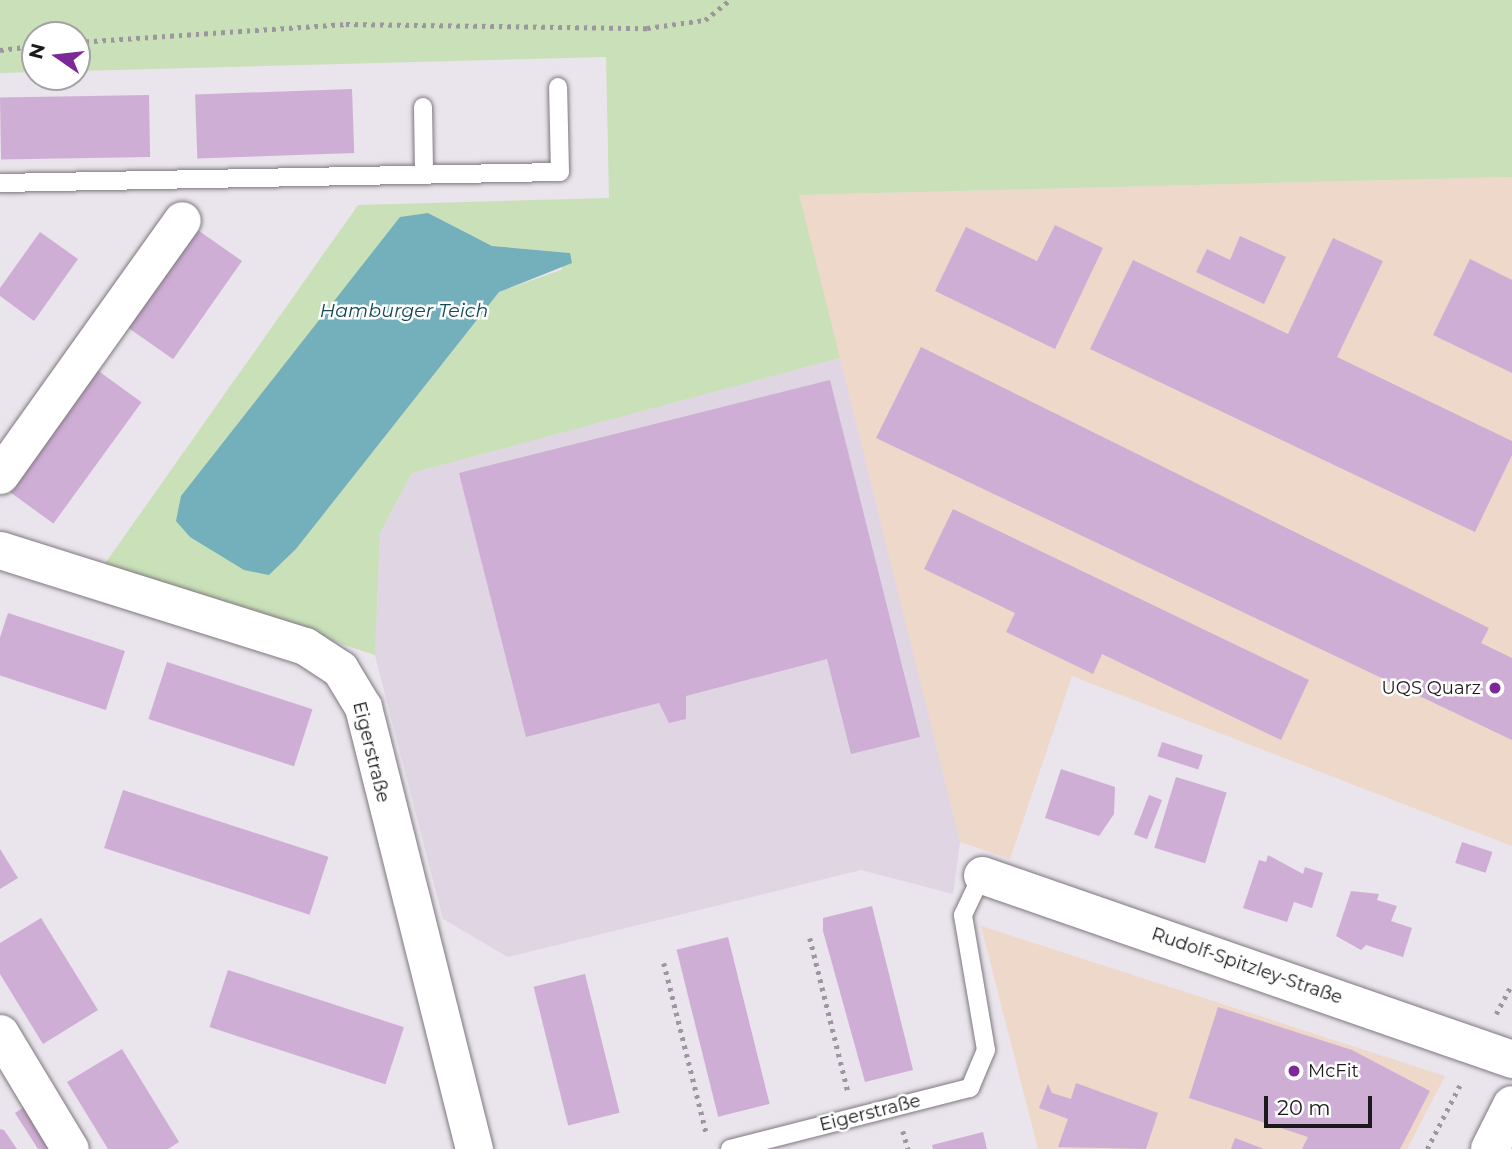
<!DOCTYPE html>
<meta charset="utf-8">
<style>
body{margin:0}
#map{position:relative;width:1512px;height:1149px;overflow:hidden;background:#eae4ec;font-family:Montserrat,sans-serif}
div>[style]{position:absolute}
.commercial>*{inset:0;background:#edd8ca}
.built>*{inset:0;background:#e0d5e2}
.green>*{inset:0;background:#c9e0b8}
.water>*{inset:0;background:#74afbc}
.building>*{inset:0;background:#cfaed5;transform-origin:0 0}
.path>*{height:4.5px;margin-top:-2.25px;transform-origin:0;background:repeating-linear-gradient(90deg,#9c979e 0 3.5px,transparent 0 8.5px)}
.roads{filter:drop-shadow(0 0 2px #7e787f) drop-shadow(0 0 2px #7e787f)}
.service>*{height:18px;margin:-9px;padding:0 9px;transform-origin:9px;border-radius:9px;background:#fff}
.minor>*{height:37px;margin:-18.5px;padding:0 18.5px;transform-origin:18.5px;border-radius:18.5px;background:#fff}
.secondary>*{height:38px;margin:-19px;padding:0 19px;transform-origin:19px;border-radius:19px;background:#fff}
.dots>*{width:19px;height:19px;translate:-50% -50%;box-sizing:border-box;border:4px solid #fff;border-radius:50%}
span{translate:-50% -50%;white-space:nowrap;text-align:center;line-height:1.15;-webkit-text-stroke:5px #fff;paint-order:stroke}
.poi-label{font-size:18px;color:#1b191c}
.right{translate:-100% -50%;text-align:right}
.left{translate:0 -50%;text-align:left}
.street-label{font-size:18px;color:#1b191c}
.water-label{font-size:19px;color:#154a54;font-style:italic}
.north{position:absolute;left:21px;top:21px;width:70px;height:70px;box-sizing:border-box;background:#fff;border:2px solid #a4a3a4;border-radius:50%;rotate:284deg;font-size:19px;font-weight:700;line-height:28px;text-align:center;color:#1b191c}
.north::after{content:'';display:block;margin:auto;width:24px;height:32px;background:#7c2897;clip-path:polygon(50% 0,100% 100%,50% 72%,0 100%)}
.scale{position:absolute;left:1264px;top:1096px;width:108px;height:32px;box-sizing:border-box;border:4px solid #1b191c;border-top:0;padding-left:9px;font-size:21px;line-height:24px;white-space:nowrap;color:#1b191c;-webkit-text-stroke:5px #fff;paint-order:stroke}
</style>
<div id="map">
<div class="commercial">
<i style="clip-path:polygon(1512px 177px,1512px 846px,1072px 676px,1010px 859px,960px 842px,798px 195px)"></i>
<i style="clip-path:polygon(981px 926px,1445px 1076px,1407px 1149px,1038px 1149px)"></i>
</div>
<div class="built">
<i style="clip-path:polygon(840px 358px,960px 842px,953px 894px,861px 870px,508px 957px,443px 919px,375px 655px,380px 533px,412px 473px)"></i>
</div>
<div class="green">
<i style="clip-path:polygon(evenodd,0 0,1512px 0,1512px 177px,799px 195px,840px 358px,412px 473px,380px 533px,375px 655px,104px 565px,358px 205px,609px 198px,606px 57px,77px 71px,77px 35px,35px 35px,35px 72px,0 73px,0 0,428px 213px,492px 246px,570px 253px,561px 270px,499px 292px,296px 549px,269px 575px,428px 213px)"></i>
</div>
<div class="water">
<i style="clip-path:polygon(428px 213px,492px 246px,570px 253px,572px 263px,499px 292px,296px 549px,269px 575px,244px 570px,190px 537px,176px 521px,181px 496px,400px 217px)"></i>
</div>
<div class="building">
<i style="left:352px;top:89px;width:64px;height:157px;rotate:88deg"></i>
<i style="left:149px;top:95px;width:62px;height:149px;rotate:89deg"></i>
<i style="clip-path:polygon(1055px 225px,1103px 248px,1055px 349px,935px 291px,966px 227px,1037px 261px)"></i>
<i style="left:192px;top:226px;width:61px;height:120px;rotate:35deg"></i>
<i style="clip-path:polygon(40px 232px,78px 259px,34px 321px,0 296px,0 288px)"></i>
<i style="clip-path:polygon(1240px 236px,1286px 257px,1264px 304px,1196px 272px,1207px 249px,1230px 260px)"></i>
<i style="clip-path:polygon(1333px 238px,1383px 261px,1337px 357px,1512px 441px,1512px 455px,1475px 532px,1090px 349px,1133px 260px,1288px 334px)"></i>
<i style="clip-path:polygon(1470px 259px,1512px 280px,1512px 373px,1433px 335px)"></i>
<i style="clip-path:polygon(921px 347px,1489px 628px,1481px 643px,1512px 658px,1512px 740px,876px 438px)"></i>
<i style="left:93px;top:367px;width:60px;height:150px;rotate:36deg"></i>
<i style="clip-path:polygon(830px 380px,920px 737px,851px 754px,827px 659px,686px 696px,686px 719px,669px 723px,659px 703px,526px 737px,459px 473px)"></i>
<i style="clip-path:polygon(953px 509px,1309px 680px,1281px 740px,1102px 654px,1093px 674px,1006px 632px,1015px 613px,924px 569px)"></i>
<i style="left:8px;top:613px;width:123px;height:62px;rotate:18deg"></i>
<i style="left:167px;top:662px;width:153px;height:60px;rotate:18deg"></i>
<i style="left:1162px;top:742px;width:43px;height:15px;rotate:18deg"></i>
<i style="clip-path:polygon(1061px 769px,1115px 787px,1114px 814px,1099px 836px,1045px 818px)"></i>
<i style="left:1176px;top:777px;width:53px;height:74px;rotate:17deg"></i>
<i style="left:123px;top:790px;width:216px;height:61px;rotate:18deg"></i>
<i style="left:1149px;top:795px;width:14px;height:42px;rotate:21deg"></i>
<i style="left:1462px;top:842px;width:32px;height:22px;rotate:18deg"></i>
<i style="clip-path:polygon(0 849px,18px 878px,0 889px)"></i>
<i style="clip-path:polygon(1268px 855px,1303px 874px,1305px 867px,1323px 873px,1312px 908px,1294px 902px,1287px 922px,1243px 908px,1259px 860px,1266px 862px)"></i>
<i style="clip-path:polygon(1351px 891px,1379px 894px,1377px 900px,1397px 906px,1391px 921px,1412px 928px,1403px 957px,1366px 945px,1361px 950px,1336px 936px)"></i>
<i style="clip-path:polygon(872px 906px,913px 1070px,865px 1082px,823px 931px,823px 918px)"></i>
<i style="clip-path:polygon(41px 918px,98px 1010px,43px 1044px,0 974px,0 943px)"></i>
<i style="left:728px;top:937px;width:172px;height:53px;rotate:76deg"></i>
<i style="left:228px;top:970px;width:185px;height:60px;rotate:18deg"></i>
<i style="left:585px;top:974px;width:143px;height:53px;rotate:76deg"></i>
<i style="clip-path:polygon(1218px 1007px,1352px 1050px,1430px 1091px,1400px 1149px,1302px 1149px,1308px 1137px,1189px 1098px)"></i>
<i style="clip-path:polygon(122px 1049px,179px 1142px,168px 1149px,108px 1149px,67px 1082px)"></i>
<i style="clip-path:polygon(1076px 1083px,1158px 1113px,1146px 1149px,1058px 1147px,1068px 1119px,1039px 1108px,1048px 1084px,1052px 1093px,1071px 1099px)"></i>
<i style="clip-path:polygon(24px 1107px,50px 1148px,48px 1149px,38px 1149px,15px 1113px)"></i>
<i style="clip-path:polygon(0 1129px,4px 1130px,17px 1149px,0 1149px)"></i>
<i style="clip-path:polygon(983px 1132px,987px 1149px,933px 1149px,932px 1145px)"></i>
<i style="clip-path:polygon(1235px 1138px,1264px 1149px,1231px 1149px)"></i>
</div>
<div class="path">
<i style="left:77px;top:42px;width:270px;rotate:-3.8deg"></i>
<i style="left:346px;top:24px;width:301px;rotate:0.8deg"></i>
<i style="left:647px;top:28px;width:59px;rotate:-7.9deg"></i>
<i style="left:705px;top:20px;width:32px;rotate:-39deg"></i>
<i style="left:0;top:50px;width:35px;rotate:-7deg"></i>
<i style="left:810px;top:938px;width:159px;rotate:76.1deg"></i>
<i style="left:664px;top:963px;width:177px;rotate:76deg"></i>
<i style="left:1496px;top:1014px;width:34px;rotate:-62deg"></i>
<i style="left:903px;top:1131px;width:19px;rotate:74deg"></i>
<i style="left:1427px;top:1149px;width:76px;rotate:-62.8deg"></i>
</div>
<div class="roads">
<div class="service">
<i style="left:423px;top:107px;width:67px;rotate:89.1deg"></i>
<i style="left:0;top:183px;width:560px;rotate:-1.13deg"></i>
<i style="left:560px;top:172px;width:85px;rotate:-91.3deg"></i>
<i style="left:730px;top:1149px;width:248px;rotate:-14.3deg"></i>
<i style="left:970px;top:1088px;width:41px;rotate:-67.2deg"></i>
<i style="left:986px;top:1050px;width:137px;rotate:-99.7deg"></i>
<i style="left:963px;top:915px;width:44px;rotate:-64.6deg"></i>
</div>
<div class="minor">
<i style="left:0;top:475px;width:313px;rotate:-54.5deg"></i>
<i style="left:0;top:550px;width:320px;rotate:17.5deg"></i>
<i style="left:305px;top:646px;width:42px;rotate:33.3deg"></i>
<i style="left:340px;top:669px;width:44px;rotate:58.8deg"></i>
<i style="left:363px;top:707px;width:456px;rotate:75.9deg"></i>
<i style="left:982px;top:875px;width:561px;rotate:19.15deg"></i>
<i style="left:0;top:1033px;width:135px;rotate:58.9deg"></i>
</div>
<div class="secondary">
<i style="left:1490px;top:1149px;width:49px;rotate:-63.4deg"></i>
</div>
</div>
<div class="dots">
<i style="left:1495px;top:688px;background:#7c2897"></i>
<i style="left:1294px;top:1071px;background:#7c2897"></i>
</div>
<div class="poi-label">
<span class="right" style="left:1481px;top:688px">UQS Quarz</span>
<span class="left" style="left:1308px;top:1071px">McFit</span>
</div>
<div class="street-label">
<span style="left:371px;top:752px;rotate:76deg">Eigerstraße</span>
<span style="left:1247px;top:966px;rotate:19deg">Rudolf-Spitzley-Straße</span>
<span style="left:870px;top:1113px;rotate:-14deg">Eigerstraße</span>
</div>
<div class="water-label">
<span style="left:404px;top:311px">Hamburger Teich</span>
</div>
<div class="north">N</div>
<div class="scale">20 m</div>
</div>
